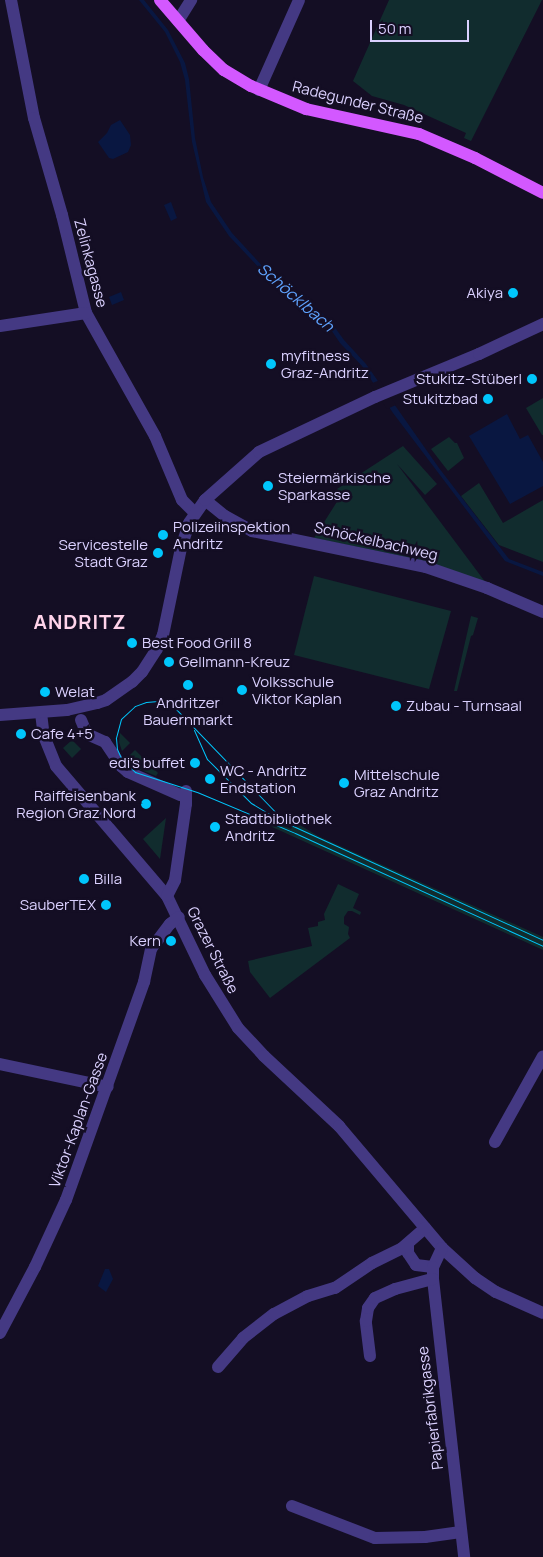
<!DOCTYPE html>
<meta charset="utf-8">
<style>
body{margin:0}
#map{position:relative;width:543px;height:1557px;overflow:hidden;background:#140e24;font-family:Manrope,sans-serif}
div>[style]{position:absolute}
.green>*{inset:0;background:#112c2e}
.water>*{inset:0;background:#091741}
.pier>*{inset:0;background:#140e24}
.minor>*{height:12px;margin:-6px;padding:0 6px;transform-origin:6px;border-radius:6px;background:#443983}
.major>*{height:12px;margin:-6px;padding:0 6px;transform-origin:6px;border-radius:6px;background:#d358ff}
.tram>*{height:1px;margin:-0.5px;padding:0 0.5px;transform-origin:0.5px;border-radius:0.5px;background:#00c6fc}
.dots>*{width:14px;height:14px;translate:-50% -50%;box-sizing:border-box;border:2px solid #140e24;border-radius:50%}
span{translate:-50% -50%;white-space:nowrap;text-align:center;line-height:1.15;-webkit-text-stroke:5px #140e24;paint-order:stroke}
.street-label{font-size:15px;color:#dbd1ff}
.poi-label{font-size:15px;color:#dbd1ff}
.right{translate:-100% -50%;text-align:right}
.left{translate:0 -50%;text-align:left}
.water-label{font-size:16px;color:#5fa3ff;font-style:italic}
.district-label{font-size:20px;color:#ffd3ea;font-weight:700;letter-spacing:1px}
.scale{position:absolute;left:370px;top:20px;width:99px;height:22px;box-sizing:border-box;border:2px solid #dbd1ff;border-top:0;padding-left:6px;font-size:15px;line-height:18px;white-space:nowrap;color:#dbd1ff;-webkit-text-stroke:4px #140e24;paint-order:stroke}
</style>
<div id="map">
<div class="green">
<i style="clip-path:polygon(389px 0,542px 0,471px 141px,464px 138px,466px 133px,404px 105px,372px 96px,353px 81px)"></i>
<i style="clip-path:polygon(543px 398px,543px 435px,542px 435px,526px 408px)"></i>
<i style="clip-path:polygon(449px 437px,455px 443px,457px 443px,464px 458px,448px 471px,431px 449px)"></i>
<i style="clip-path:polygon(403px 446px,437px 484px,425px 495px,397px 464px,486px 583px,406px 557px,314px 538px,340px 497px,337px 489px)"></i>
<i style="clip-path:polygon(479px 483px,503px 523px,543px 500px,543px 562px,499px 545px,461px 496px)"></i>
<i style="clip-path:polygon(314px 576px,451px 611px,429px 689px,294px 655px)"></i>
<i style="clip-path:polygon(471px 616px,478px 618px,473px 635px,471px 636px,457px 691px,454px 691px)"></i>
<i style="clip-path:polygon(120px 733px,130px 743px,122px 751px,119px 742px)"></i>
<i style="clip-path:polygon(72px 740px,81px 749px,72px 758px,63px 748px)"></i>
<i style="clip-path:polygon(135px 750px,158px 773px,156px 776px,134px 767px,126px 759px)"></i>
<i style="clip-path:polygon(260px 816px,291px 829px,295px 822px,318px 836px,543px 937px,543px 950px,259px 821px)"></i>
<i style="clip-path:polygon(166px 818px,160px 859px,143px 839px)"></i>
<i style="clip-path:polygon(338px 884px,359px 894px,353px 908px,361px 912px,360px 915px,352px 911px,348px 911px,344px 917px,344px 924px,349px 927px,348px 934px,350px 938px,270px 998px,250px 972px,248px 961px,312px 946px,308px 928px,318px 926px,318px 922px,325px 920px,324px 914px)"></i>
</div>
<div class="water">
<i style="clip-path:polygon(139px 0,144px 0,168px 30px,185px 63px,189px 79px,195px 138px,203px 177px,211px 202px,232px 233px,267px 271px,328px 318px,344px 340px,366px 364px,439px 468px,509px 559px,543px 572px,543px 576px,505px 561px,393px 413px,362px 366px,340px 343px,325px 321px,265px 274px,229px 236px,206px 202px,192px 142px,185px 80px,180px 62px,165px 32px)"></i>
<i style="clip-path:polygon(120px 120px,130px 135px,131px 145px,128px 152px,113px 159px,109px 158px,98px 142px,107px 133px,111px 125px)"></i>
<i style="clip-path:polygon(171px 202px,177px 218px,171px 221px,164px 205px)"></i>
<i style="clip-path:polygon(121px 292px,124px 300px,112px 305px,109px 297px)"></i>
<i style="clip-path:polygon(507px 414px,520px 439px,528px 435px,543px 462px,543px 486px,510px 504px,469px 436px)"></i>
<i style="clip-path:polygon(105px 1269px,109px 1269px,113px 1279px,106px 1292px,98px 1286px)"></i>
</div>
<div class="pier">
<i style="clip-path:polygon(380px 380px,396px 405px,387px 409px,370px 384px)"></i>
</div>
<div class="minor">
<i style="left:11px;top:0;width:120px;rotate:79deg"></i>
<i style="left:34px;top:118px;width:101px;rotate:73.9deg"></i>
<i style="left:62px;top:215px;width:101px;rotate:76.2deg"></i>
<i style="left:86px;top:313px;width:141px;rotate:60.7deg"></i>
<i style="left:155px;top:436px;width:69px;rotate:67.1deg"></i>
<i style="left:182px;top:500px;width:18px;rotate:45deg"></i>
<i style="left:178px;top:21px;width:25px;rotate:-58deg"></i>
<i style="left:259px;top:90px;width:98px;rotate:-66deg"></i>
<i style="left:0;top:326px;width:87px;rotate:-8.6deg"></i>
<i style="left:205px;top:500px;width:26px;rotate:39deg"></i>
<i style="left:225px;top:516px;width:31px;rotate:29deg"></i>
<i style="left:252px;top:531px;width:178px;rotate:11.7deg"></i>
<i style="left:426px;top:567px;width:65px;rotate:19deg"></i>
<i style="left:487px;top:588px;width:61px;rotate:23.2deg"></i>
<i style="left:41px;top:713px;width:23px;rotate:83deg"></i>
<i style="left:44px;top:736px;width:32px;rotate:68deg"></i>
<i style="left:56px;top:766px;width:171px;rotate:49.5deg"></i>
<i style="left:167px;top:896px;width:88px;rotate:64.3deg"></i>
<i style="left:205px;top:975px;width:62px;rotate:58.1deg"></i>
<i style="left:238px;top:1028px;width:38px;rotate:47deg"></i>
<i style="left:264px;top:1056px;width:103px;rotate:43deg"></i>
<i style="left:339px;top:1126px;width:160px;rotate:49.8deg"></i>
<i style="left:442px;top:1248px;width:45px;rotate:42.3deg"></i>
<i style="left:475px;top:1278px;width:25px;rotate:34deg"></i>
<i style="left:496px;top:1292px;width:51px;rotate:24.1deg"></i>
<i style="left:0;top:715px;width:67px;rotate:-4.3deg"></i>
<i style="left:67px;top:710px;width:31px;rotate:-13deg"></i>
<i style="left:97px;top:703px;width:9px;rotate:-18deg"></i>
<i style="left:106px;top:700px;width:32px;rotate:-35deg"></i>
<i style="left:132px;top:682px;width:14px;rotate:-45deg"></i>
<i style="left:142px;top:672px;width:27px;rotate:-57deg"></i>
<i style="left:157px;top:649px;width:15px;rotate:-67deg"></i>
<i style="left:163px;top:635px;width:89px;rotate:-78.3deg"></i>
<i style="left:181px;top:548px;width:26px;rotate:-72deg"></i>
<i style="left:189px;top:523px;width:28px;rotate:-55deg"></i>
<i style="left:205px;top:500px;width:72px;rotate:-41.6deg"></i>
<i style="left:259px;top:452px;width:128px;rotate:-25.4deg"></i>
<i style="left:375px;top:397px;width:113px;rotate:-22.5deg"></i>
<i style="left:479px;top:354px;width:71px;rotate:-25.1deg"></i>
<i style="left:81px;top:720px;width:15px;rotate:67deg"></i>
<i style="left:87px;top:734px;width:20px;rotate:24deg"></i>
<i style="left:105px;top:742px;width:29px;rotate:56deg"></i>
<i style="left:121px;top:766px;width:9px;rotate:41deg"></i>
<i style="left:128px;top:772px;width:57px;rotate:23.9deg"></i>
<i style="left:167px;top:896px;width:18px;rotate:-63deg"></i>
<i style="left:175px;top:880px;width:77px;rotate:-81.8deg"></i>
<i style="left:186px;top:804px;width:13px;rotate:-90deg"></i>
<i style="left:0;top:1064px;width:110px;rotate:12deg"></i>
<i style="left:495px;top:1142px;width:98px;rotate:-60.8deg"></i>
<i style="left:408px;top:1244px;width:9px;rotate:90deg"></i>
<i style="left:408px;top:1253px;width:14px;rotate:56deg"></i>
<i style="left:416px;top:1265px;width:17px;rotate:7deg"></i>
<i style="left:442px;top:1248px;width:21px;rotate:115deg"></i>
<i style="left:433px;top:1267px;width:12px;rotate:90deg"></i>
<i style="left:433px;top:1279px;width:280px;rotate:83.6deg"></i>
<i style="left:0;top:1333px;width:75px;rotate:-62.1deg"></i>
<i style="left:35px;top:1267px;width:74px;rotate:-65.2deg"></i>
<i style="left:66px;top:1200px;width:232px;rotate:-70.3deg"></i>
<i style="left:144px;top:982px;width:34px;rotate:-78deg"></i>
<i style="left:151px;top:949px;width:31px;rotate:-53deg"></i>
<i style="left:170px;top:924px;width:11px;rotate:-38deg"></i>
<i style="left:370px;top:1356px;width:35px;rotate:-97deg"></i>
<i style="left:366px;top:1321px;width:13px;rotate:-81deg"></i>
<i style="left:368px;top:1308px;width:12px;rotate:-55deg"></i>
<i style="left:375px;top:1298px;width:22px;rotate:-24deg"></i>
<i style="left:395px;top:1289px;width:39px;rotate:-15deg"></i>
<i style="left:218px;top:1367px;width:38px;rotate:-49deg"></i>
<i style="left:243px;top:1338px;width:39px;rotate:-38deg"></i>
<i style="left:274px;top:1314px;width:38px;rotate:-28deg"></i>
<i style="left:308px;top:1296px;width:28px;rotate:-17deg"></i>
<i style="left:335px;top:1288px;width:45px;rotate:-34deg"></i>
<i style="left:372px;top:1263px;width:32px;rotate:-26deg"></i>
<i style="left:401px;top:1249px;width:32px;rotate:-41deg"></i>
<i style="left:292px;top:1506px;width:89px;rotate:21.1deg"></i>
<i style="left:375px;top:1538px;width:50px;rotate:-1.1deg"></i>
<i style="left:425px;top:1537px;width:36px;rotate:-8deg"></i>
</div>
<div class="major">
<i style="left:160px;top:0;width:66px;rotate:49.3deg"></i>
<i style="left:203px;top:50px;width:29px;rotate:44deg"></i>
<i style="left:224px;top:70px;width:31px;rotate:31deg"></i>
<i style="left:251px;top:86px;width:60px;rotate:22.7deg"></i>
<i style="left:306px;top:109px;width:116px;rotate:12.5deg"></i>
<i style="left:419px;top:134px;width:61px;rotate:23.2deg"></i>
<i style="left:475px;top:158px;width:76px;rotate:27.2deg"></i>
</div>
<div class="tram">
<i style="left:194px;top:730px;width:32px;rotate:66deg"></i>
<i style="left:207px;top:759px;width:62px;rotate:45deg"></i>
<i style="left:251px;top:803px;width:26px;rotate:31deg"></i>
<i style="left:543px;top:940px;width:282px;rotate:-155.5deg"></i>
<i style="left:286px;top:823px;width:158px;rotate:-134deg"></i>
<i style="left:176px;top:709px;width:9px;rotate:-148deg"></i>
<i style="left:168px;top:704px;width:10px;rotate:-163deg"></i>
<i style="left:158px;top:701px;width:12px;rotate:175deg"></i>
<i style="left:146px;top:702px;width:12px;rotate:160deg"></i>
<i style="left:135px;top:706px;width:19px;rotate:137deg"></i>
<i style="left:121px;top:719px;width:20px;rotate:105deg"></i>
<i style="left:116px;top:738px;width:11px;rotate:85deg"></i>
<i style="left:117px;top:749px;width:10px;rotate:66deg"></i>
<i style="left:121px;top:758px;width:20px;rotate:45deg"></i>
<i style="left:135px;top:772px;width:65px;rotate:17.9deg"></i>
<i style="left:197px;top:792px;width:106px;rotate:22.7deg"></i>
<i style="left:295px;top:833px;width:273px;rotate:24.5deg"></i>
</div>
<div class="dots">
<i style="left:513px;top:293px;background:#00c6fc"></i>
<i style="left:271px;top:364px;background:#00c6fc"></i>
<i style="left:532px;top:379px;background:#00c6fc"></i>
<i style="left:488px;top:399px;background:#00c6fc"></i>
<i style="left:268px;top:486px;background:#00c6fc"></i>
<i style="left:163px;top:535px;background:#00c6fc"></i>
<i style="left:158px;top:553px;background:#00c6fc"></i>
<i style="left:132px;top:643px;background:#00c6fc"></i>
<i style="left:169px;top:662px;background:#00c6fc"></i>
<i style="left:188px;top:685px;background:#00c6fc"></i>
<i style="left:242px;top:690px;background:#00c6fc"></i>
<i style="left:45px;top:692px;background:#00c6fc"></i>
<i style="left:396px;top:706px;background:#00c6fc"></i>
<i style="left:21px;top:734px;background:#00c6fc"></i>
<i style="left:195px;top:763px;background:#00c6fc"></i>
<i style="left:210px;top:779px;background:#00c6fc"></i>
<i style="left:344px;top:783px;background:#00c6fc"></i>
<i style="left:146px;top:804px;background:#00c6fc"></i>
<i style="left:215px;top:827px;background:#00c6fc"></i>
<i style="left:84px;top:879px;background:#00c6fc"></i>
<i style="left:106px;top:905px;background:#00c6fc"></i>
<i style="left:171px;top:941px;background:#00c6fc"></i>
</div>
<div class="street-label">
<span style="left:358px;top:102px;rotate:14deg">Radegunder Straße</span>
<span style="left:91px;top:263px;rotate:75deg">Zelinkagasse</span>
<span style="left:376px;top:541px;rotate:13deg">Schöckelbachweg</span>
<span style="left:213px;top:950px;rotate:63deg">Grazer Straße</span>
<span style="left:78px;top:1120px;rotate:-70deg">Viktor-Kaplan-Gasse</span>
<span style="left:430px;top:1408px;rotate:-97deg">Papierfabrikgasse</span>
</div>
<div class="poi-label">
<span class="right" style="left:503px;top:293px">Akiya</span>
<span class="left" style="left:281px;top:364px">myfitness<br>Graz-Andritz</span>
<span class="right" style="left:522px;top:379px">Stukitz-Stüberl</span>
<span class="right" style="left:478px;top:399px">Stukitzbad</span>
<span class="left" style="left:278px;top:486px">Steiermärkische<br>Sparkasse</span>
<span class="left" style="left:173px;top:535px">Polizeiinspektion<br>Andritz</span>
<span class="right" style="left:148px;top:553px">Servicestelle<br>Stadt Graz</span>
<span class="left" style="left:142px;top:643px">Best Food Grill 8</span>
<span class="left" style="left:179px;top:662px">Gellmann-Kreuz</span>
<span class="left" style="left:252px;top:690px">Volksschule<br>Viktor Kaplan</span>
<span class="left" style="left:55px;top:692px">Welat</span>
<span style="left:188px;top:711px">Andritzer<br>Bauernmarkt</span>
<span class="left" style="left:406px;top:706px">Zubau - Turnsaal</span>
<span class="left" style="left:31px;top:734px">Cafe 4+5</span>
<span class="right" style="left:185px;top:763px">edi's buffet</span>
<span class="left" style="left:220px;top:779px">WC - Andritz<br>Endstation</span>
<span class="left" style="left:354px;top:783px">Mittelschule<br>Graz Andritz</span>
<span class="right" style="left:136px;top:804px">Raiffeisenbank<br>Region Graz Nord</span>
<span class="left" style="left:225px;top:827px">Stadtbibliothek<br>Andritz</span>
<span class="left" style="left:94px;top:879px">Billa</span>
<span class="right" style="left:96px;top:905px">SauberTEX</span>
<span class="right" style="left:161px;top:941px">Kern</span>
</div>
<div class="water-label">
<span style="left:296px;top:297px;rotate:41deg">Schöcklbach</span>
</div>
<div class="district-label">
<span style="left:80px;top:621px">ANDRITZ</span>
</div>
<div class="scale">50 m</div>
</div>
